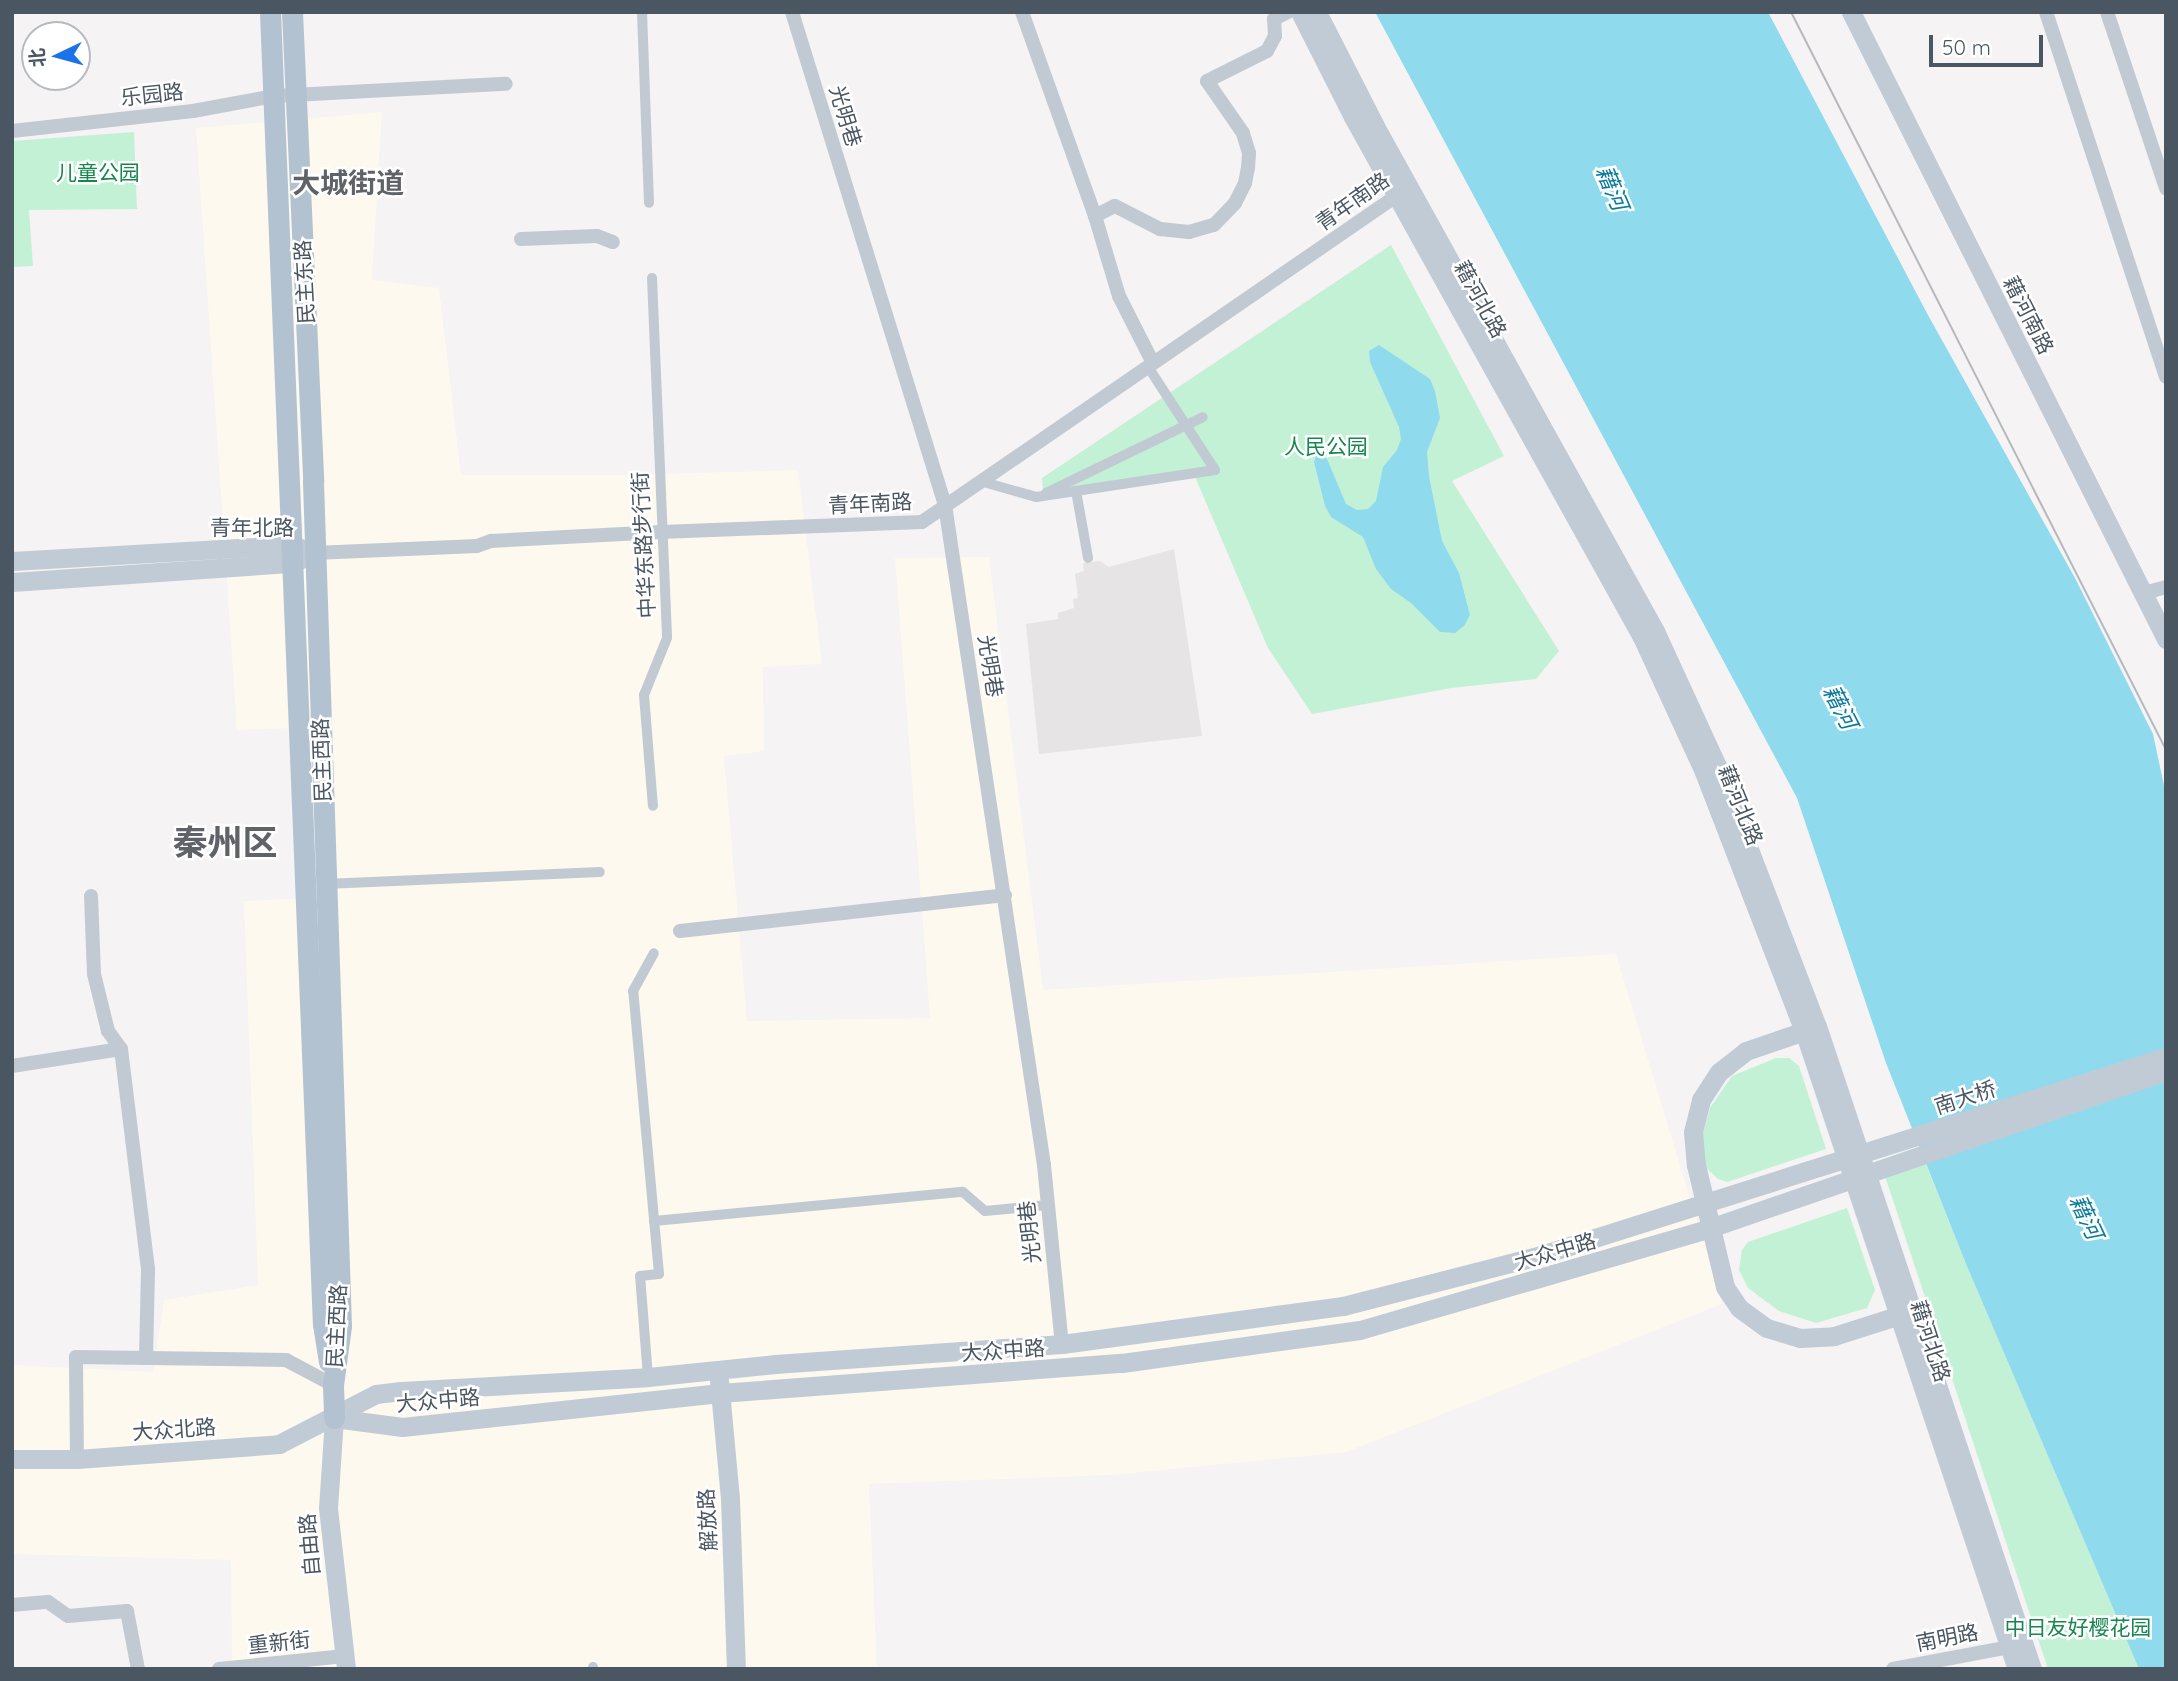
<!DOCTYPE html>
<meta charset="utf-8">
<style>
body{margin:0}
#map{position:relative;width:2178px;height:1681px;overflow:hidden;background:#f5f3f3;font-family:Quicksand,"Noto Sans SC",sans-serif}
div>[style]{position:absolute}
.commercial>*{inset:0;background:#fdf9ef}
.education>*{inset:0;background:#e6e4e5}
.green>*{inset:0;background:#c3f1d5}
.water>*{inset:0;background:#90daee}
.pedestrian>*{height:10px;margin:-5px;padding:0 5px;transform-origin:5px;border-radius:5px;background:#c1cad2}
.minor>*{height:14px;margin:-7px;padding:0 7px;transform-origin:7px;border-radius:7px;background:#c1cad2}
.secondary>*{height:19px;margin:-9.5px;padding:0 9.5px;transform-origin:9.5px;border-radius:9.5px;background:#c1cbd6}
.primary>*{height:21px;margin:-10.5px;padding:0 10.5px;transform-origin:10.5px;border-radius:10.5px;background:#b3c2d1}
.tram>*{height:2px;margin:-1px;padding:0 1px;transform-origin:1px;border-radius:1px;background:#b5b8bd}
span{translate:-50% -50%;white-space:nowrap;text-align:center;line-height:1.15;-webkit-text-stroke:5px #fff;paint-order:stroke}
.street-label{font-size:21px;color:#4a5661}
.park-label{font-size:21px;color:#17864f}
.water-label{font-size:23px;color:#0c7c9b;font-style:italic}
.district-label{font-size:28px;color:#5f6368;font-weight:700}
.town-label{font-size:35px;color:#5f6368;font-weight:700}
.frame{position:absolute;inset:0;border:14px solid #4a5661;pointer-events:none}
.north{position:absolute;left:21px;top:21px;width:70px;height:70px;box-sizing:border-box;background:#fff;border:2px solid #b7bbc0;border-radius:50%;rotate:265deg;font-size:19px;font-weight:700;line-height:28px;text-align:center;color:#4a5661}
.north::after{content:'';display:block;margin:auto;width:24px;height:32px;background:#1a73e8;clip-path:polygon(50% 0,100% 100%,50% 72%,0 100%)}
.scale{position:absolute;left:1929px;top:35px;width:114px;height:32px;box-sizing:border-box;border:4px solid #4a5661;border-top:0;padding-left:9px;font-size:21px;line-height:24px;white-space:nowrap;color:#4a5661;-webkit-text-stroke:5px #fff;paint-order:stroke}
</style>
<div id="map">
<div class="commercial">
<i style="clip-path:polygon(382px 112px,372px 280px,439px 288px,461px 475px,627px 475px,798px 470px,822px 664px,763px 667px,764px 751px,724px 756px,747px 1021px,930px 1018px,895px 558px,989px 557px,1043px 990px,1616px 954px,1722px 1304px,1346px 1452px,1111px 1475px,869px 1484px,877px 1669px,232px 1669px,231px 1560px,12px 1554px,12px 1365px,153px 1372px,164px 1300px,258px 1285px,244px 901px,334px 897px,327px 727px,237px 730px,196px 128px)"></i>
</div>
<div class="education">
<i style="clip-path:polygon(1174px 549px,1202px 736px,1039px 754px,1026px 624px,1058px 619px,1058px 613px,1074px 608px,1073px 599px,1078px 598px,1075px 574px,1084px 571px,1083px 563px,1100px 561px,1109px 567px)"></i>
</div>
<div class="green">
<i style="clip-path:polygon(134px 132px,137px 209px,29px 210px,33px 266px,12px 267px,12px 141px)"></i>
<i style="clip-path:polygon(1391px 245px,1504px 456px,1452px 481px,1559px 651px,1536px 679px,1451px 688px,1312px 714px,1268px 648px,1193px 472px,1043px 494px,1042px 478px)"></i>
<i style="clip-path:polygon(1776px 1058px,1789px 1058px,1799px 1066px,1826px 1149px,1727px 1182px,1718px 1179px,1703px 1165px,1700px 1145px,1710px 1108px,1732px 1076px)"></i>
<i style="clip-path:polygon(1925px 1162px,1966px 1264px,2139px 1669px,2048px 1669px,1885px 1176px)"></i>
<i style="clip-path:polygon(1847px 1208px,1875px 1290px,1867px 1308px,1816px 1323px,1779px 1311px,1748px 1288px,1739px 1270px,1742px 1250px,1748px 1242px)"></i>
</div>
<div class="water">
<i style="clip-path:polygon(1375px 12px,1768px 12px,1929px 317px,2075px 578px,2153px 734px,2166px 795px,2166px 1669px,2139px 1669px,1966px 1264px,1886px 1063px,1797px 798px)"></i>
<i style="clip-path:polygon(1379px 345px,1430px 379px,1435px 391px,1440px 418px,1427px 452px,1429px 476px,1442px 541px,1459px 573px,1470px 615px,1464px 626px,1455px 633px,1440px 632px,1411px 603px,1391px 589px,1376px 569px,1363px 537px,1331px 517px,1325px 506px,1314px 462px,1317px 452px,1327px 459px,1346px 504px,1357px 510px,1368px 509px,1376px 501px,1383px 467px,1397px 450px,1401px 439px,1399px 427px,1370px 362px,1369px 351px)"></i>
</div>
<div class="pedestrian">
<i style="left:642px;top:12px;width:191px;rotate:87.9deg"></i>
<i style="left:652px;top:278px;width:360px;rotate:87.6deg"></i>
<i style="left:667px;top:638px;width:61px;rotate:112deg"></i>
<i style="left:644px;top:695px;width:111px;rotate:85.4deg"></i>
<i style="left:980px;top:481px;width:58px;rotate:15.9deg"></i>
<i style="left:1036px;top:497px;width:181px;rotate:-8.6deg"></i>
<i style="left:1215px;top:470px;width:123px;rotate:-123deg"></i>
<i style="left:1076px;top:491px;width:68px;rotate:79.8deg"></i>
<i style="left:1046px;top:493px;width:174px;rotate:-25.8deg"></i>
<i style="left:325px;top:884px;width:275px;rotate:-2.5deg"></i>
<i style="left:654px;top:1221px;width:310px;rotate:-5.4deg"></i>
<i style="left:963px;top:1192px;width:29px;rotate:41deg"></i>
<i style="left:985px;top:1211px;width:63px;rotate:-5.4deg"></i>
<i style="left:648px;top:1377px;width:101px;rotate:-94.5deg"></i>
<i style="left:640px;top:1276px;width:19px;rotate:-6deg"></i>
<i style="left:659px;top:1274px;width:284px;rotate:-95.2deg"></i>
<i style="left:633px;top:991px;width:43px;rotate:-61.1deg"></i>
<i style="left:593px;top:1667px;width:2px;rotate:90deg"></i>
</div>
<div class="minor">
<i style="left:792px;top:12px;width:516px;rotate:72.76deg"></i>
<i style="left:945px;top:505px;width:667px;rotate:81.47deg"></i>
<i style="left:1044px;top:1165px;width:180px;rotate:84.3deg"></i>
<i style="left:1022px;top:12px;width:217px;rotate:70.3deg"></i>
<i style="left:1095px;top:216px;width:22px;rotate:-27deg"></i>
<i style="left:1115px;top:206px;width:51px;rotate:27.1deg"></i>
<i style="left:1160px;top:229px;width:29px;rotate:6deg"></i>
<i style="left:1189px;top:232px;width:26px;rotate:-16deg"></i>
<i style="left:1214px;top:225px;width:30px;rotate:-46deg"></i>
<i style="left:1235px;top:203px;width:22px;rotate:-63deg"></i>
<i style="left:1245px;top:183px;width:15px;rotate:-79deg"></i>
<i style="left:1248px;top:168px;width:15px;rotate:-86deg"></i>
<i style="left:1249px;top:153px;width:21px;rotate:-107deg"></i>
<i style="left:1243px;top:133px;width:63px;rotate:-124.7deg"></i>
<i style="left:1207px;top:81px;width:67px;rotate:-26.6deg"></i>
<i style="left:1267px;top:51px;width:17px;rotate:-62deg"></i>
<i style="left:1275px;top:36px;width:17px;rotate:-93deg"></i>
<i style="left:1274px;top:19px;width:16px;rotate:-27deg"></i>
<i style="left:2046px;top:12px;width:384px;rotate:71.8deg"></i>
<i style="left:2107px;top:12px;width:186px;rotate:71.5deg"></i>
<i style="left:12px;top:131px;width:182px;rotate:-6.3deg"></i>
<i style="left:193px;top:111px;width:82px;rotate:-10.5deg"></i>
<i style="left:274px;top:96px;width:232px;rotate:-3deg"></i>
<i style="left:1095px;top:216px;width:84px;rotate:73.3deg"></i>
<i style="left:1119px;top:296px;width:75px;rotate:63.1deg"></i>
<i style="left:521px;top:239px;width:76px;rotate:-2.3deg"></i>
<i style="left:597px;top:236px;width:17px;rotate:21deg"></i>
<i style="left:314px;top:553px;width:163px;rotate:-2.5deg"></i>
<i style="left:477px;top:546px;width:15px;rotate:-20deg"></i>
<i style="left:491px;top:541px;width:170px;rotate:-3deg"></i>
<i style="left:661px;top:532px;width:261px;rotate:-2.2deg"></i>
<i style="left:922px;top:522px;width:586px;rotate:-34.5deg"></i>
<i style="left:2144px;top:593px;width:23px;rotate:-15deg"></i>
<i style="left:91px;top:896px;width:78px;rotate:87.8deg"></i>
<i style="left:94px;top:974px;width:59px;rotate:76.2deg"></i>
<i style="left:108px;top:1031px;width:22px;rotate:54deg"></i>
<i style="left:121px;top:1049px;width:223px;rotate:83deg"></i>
<i style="left:148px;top:1270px;width:88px;rotate:91.3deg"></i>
<i style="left:680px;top:931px;width:327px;rotate:-6.3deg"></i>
<i style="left:12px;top:1066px;width:110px;rotate:-8.9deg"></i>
<i style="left:77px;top:1459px;width:102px;rotate:-90.6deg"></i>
<i style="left:76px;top:1357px;width:210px;rotate:0.8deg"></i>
<i style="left:286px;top:1360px;width:53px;rotate:28deg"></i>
<i style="left:12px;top:1605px;width:36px;rotate:-5deg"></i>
<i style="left:48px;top:1602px;width:24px;rotate:35deg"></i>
<i style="left:68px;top:1616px;width:59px;rotate:-4.8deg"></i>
<i style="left:127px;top:1611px;width:59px;rotate:79.3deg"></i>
<i style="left:219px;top:1669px;width:126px;rotate:-5.9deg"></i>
<i style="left:1893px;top:1669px;width:118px;rotate:-10.7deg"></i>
</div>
<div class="secondary">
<i style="left:1300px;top:12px;width:118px;rotate:63.2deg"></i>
<i style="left:1353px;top:117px;width:595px;rotate:60.94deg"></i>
<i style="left:1642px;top:637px;width:149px;rotate:65.3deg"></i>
<i style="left:1704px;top:772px;width:278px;rotate:68.9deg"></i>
<i style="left:1804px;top:1031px;width:673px;rotate:71.54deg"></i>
<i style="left:1317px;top:12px;width:128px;rotate:63deg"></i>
<i style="left:1375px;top:126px;width:577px;rotate:60.99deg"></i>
<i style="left:1655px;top:631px;width:149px;rotate:65.3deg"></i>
<i style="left:1717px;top:766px;width:279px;rotate:69deg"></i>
<i style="left:1817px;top:1026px;width:678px;rotate:71.51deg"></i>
<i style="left:1851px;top:12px;width:702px;rotate:63.33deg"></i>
<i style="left:12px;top:561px;width:280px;rotate:-3.3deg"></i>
<i style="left:292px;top:545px;width:15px;rotate:20deg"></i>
<i style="left:12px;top:582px;width:281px;rotate:-3.9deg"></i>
<i style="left:292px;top:563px;width:24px;rotate:-24deg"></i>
<i style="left:1813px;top:1028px;width:71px;rotate:161.1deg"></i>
<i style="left:1746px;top:1051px;width:34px;rotate:142deg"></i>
<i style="left:1719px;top:1072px;width:33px;rotate:123deg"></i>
<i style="left:1701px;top:1100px;width:33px;rotate:104deg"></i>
<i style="left:1693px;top:1132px;width:33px;rotate:85deg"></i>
<i style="left:1696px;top:1165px;width:125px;rotate:76.6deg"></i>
<i style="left:1725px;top:1287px;width:25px;rotate:56deg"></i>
<i style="left:1739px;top:1308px;width:34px;rotate:36deg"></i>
<i style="left:1767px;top:1328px;width:34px;rotate:17deg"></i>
<i style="left:1800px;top:1338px;width:34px;rotate:-3deg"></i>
<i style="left:1834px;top:1336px;width:79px;rotate:-17.7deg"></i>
<i style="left:719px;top:1380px;width:120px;rotate:84.7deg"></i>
<i style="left:730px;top:1499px;width:170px;rotate:88deg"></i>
<i style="left:334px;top:1418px;width:69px;rotate:7.5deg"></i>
<i style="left:402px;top:1427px;width:320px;rotate:-6.1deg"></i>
<i style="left:720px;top:1393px;width:403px;rotate:-4.3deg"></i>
<i style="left:1122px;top:1363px;width:240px;rotate:-7.9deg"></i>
<i style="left:1360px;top:1330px;width:365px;rotate:-16.2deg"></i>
<i style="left:1710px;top:1228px;width:475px;rotate:-19deg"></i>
<i style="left:334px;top:1418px;width:90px;rotate:93.8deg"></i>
<i style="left:328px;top:1508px;width:162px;rotate:83.6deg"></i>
<i style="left:12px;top:1459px;width:65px"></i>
<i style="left:77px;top:1459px;width:203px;rotate:-4.2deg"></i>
<i style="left:279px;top:1444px;width:109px;rotate:-27.3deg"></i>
<i style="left:376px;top:1394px;width:25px;rotate:-7deg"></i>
<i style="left:401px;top:1391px;width:247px;rotate:-3.2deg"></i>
<i style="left:648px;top:1377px;width:128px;rotate:-5.8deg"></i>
<i style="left:775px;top:1364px;width:288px;rotate:-4deg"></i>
<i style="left:1062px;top:1344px;width:284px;rotate:-7.7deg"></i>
<i style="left:1343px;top:1306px;width:204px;rotate:-14.4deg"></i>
<i style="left:1541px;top:1255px;width:656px;rotate:-17.58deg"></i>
</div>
<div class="primary">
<i style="left:270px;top:12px;width:1313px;rotate:87.69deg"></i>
<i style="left:323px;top:1324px;width:38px;rotate:81deg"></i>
<i style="left:292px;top:12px;width:470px;rotate:87.4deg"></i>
<i style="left:313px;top:482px;width:844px;rotate:88.1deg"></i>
<i style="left:341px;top:1326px;width:60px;rotate:97.7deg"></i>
<i style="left:333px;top:1385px;width:33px;rotate:88deg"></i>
</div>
<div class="tram">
<i style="left:1791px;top:12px;width:828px;rotate:63.06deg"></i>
</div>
<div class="street-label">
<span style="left:152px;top:94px;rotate:-6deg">乐园路</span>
<span style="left:846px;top:116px;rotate:73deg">光明巷</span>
<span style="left:1352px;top:201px;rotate:-35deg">青年南路</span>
<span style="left:304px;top:282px;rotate:-93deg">民主东路</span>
<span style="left:1481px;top:299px;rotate:61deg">藉河北路</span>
<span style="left:2029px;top:315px;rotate:63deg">藉河南路</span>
<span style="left:870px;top:503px;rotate:-3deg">青年南路</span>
<span style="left:252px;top:527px">青年北路</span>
<span style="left:643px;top:545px;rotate:-93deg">中华东路步行街</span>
<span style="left:991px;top:666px;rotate:81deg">光明巷</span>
<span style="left:321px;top:760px;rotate:-92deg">民主西路</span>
<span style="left:1741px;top:805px;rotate:68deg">藉河北路</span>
<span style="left:1965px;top:1097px;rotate:-18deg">南大桥</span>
<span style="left:1029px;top:1232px;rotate:-96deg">光明巷</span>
<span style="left:1555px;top:1251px;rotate:-16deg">大众中路</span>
<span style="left:336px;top:1326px;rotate:-87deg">民主西路</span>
<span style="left:1931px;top:1341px;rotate:72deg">藉河北路</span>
<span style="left:1003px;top:1350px;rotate:-4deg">大众中路</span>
<span style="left:438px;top:1400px;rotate:-5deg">大众中路</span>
<span style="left:174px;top:1429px;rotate:-4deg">大众北路</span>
<span style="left:707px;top:1520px;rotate:-93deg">解放路</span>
<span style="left:309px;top:1545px;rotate:-95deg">自由路</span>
<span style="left:1947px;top:1637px;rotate:-11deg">南明路</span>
<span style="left:279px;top:1642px;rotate:-6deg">重新街</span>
</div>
<div class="park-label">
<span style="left:98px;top:172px">儿童公园</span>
<span style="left:1326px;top:446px">人民公园</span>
<span style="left:2078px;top:1627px">中日友好樱花园</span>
</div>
<div class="water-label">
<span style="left:1612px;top:188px;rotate:67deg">藉河</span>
<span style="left:1840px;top:707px;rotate:63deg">藉河</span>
<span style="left:2086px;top:1217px;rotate:65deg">藉河</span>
</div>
<div class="district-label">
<span style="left:348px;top:183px">大城街道</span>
</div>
<div class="town-label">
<span style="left:225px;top:842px">秦州区</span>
</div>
<div class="frame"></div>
<div class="north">北</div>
<div class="scale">50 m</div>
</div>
